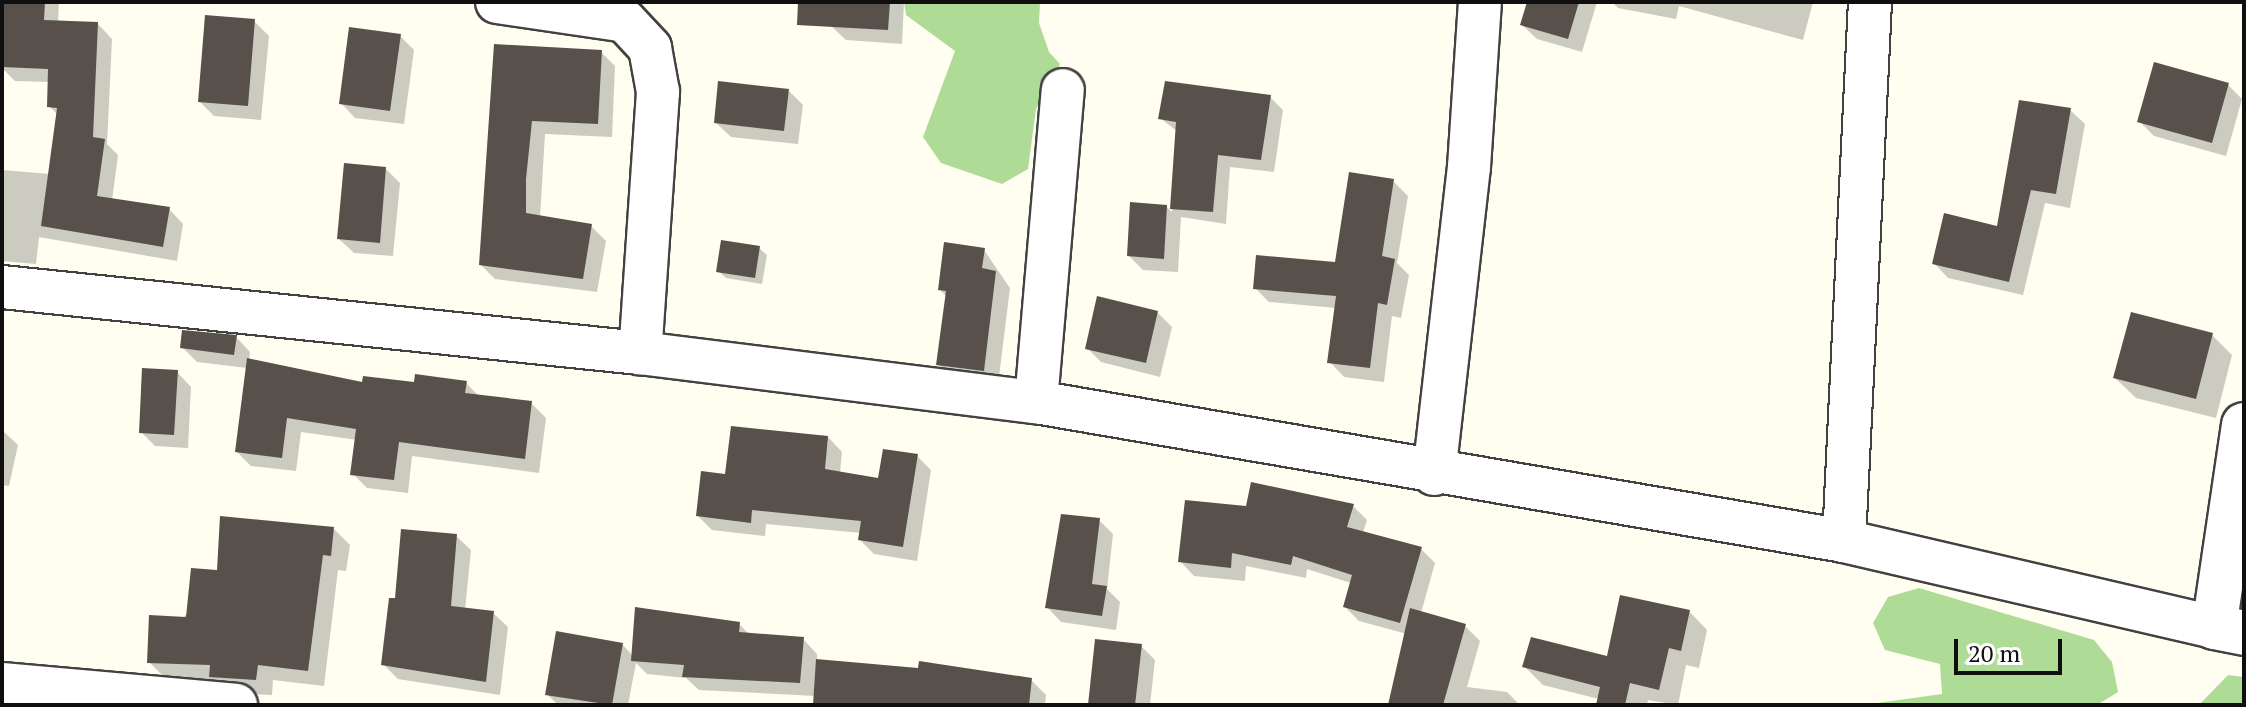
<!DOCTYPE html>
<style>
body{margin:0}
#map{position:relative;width:2246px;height:707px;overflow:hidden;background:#fffef0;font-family:"PT Serif",serif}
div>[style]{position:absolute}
.forest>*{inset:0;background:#aedc97}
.shadow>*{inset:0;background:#0003}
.building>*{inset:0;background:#58514b}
.roads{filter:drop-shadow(2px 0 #424242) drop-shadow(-2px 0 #424242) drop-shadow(0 2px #424242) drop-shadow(0 -2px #424242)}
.minor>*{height:42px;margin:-21px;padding:0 21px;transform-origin:21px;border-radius:21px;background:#fff}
.tertiary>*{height:44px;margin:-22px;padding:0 22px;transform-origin:22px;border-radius:22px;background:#fff}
span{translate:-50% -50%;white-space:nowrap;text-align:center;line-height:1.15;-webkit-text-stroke:8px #fff;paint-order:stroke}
.frame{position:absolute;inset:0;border:4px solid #0f0f0f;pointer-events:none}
.scale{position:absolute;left:1954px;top:639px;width:108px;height:36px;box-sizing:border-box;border:4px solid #0f0f0f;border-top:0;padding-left:10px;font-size:24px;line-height:28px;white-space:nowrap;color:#0f0f0f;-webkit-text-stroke:6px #fff;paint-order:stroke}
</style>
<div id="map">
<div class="forest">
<i style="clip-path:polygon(904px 2px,1040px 2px,1039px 23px,1049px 52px,1060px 64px,1036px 109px,1028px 169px,1002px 184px,941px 163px,923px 137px,955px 51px,906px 15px)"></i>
<i style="clip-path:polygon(1919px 588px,2094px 640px,2112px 662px,2118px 692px,2097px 705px,1863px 705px,1942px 694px,1940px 664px,1885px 650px,1873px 623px,1888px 597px)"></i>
<i style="clip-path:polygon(2228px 675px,2244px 677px,2244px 705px,2199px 705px)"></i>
</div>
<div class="shadow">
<i style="clip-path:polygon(3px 2px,59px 2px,58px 23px,98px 24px,112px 39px,107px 144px,118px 155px,112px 201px,169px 209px,183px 224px,177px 261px,39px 237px,36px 264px,2px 261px,2px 170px,50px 174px,58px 115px,49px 106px,50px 82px,15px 81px,2px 68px)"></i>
<i style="clip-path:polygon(833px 2px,904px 2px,902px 44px,846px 40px,831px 26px)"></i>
<i style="clip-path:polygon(1529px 2px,1597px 2px,1582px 52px,1537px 39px,1522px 25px)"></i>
<i style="clip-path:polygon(1612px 2px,1813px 2px,1803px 40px,1679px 6px,1676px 19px,1618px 8px)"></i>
<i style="clip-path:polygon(254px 21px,269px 36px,261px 120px,214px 116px,200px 102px)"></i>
<i style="clip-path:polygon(400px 36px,414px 50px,404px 124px,355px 118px,341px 103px)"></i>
<i style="clip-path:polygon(496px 46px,601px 52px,615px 66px,612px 137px,545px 134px,540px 218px,591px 226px,606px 241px,597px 292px,495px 279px,481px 265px)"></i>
<i style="clip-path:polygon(2228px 85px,2242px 99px,2226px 156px,2154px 136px,2140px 122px)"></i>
<i style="clip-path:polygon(789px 91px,803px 105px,798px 144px,731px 137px,716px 123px)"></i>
<i style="clip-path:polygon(1270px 97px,1283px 110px,1274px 172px,1230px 167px,1226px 224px,1181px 217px,1178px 272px,1143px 270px,1129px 256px,1167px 207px,1172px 212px,1178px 132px,1160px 118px)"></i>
<i style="clip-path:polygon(2070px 110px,2085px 124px,2070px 208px,2045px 203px,2023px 295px,1948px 278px,1934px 263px,1998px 228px)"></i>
<i style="clip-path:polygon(386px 169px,400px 183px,393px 256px,354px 253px,339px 239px)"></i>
<i style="clip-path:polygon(1393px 181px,1408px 196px,1397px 263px,1409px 275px,1401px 318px,1392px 316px,1384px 382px,1344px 377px,1330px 362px,1336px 308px,1269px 302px,1255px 288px,1336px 265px)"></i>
<i style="clip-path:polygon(759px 248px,767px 255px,762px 284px,726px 278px,718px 271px)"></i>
<i style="clip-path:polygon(984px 250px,1010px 288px,998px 385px,953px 379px,938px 365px,947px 297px,940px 290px)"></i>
<i style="clip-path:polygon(1157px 312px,1172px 327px,1160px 377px,1101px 362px,1087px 348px)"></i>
<i style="clip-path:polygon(2212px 335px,2232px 355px,2216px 418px,2136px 398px,2115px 378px)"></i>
<i style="clip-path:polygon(236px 337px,250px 352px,249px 361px,364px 385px,466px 383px,480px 397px,531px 403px,546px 418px,539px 473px,412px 456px,408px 493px,367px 488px,353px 474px,357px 440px,301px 432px,296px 471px,251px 466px,237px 452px,247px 368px,197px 362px,182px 347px)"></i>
<i style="clip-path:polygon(177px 372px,191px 387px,188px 448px,155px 446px,141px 432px)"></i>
<i style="clip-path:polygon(2px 430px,18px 445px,9px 486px,2px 485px)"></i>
<i style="clip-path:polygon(828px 437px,842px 452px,840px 473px,880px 480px,917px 456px,931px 470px,917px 561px,874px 554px,860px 540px,861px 533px,766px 524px,765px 536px,712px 530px,698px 516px,727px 476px)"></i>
<i style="clip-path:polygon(1353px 506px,1367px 520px,1363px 533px,1421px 549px,1435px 563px,1421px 613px,1465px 626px,1480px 641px,1467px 687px,1507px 692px,1520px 705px,1392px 705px,1407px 634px,1359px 621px,1345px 607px,1351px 583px,1307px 569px,1306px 578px,1246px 566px,1245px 581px,1194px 576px,1180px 561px,1247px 508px)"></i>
<i style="clip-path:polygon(1099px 520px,1113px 534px,1107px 589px,1120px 602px,1116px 630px,1061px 622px,1047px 607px)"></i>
<i style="clip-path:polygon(334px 529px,350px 545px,346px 571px,338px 570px,324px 686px,273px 680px,272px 695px,227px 693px,215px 680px,166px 679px,149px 662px,219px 572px)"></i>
<i style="clip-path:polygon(456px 536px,471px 550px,465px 610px,493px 613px,508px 627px,500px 695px,398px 679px,384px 665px,397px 600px)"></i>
<i style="clip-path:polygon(1689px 611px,1707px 630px,1699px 668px,1686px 665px,1678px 705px,1648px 700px,1647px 705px,1598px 705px,1599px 699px,1543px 685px,1525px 667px,1608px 659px)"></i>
<i style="clip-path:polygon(739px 624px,750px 635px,803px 639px,817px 654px,817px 661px,1031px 680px,1046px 695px,1045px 705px,815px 705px,816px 696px,699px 690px,686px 678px,647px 674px,636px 663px,628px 705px,558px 705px,547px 694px,622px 644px,633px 656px)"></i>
<i style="clip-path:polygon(1141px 646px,1155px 660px,1150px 705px,1090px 705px)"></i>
</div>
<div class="building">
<i style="clip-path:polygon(2px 2px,45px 2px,44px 20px,98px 22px,93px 137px,105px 139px,97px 196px,170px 207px,163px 247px,41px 226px,57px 108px,47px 107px,48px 69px,2px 67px)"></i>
<i style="clip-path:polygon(798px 2px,890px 2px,888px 30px,797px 25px)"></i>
<i style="clip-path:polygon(1527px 2px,1579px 2px,1568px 39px,1520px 25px)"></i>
<i style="clip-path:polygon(205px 15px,255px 19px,248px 106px,198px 102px)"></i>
<i style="clip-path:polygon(349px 27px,401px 34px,390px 111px,339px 104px)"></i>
<i style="clip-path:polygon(494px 44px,602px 50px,598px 124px,532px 121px,526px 179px,526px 213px,592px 224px,583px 279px,479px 265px)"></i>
<i style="clip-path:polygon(2154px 62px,2229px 83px,2212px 143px,2137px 122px)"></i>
<i style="clip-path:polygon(718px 81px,789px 89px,784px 131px,714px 123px)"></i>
<i style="clip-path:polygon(1165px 81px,1271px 95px,1261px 160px,1218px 155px,1213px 212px,1170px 209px,1176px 122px,1158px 119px)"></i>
<i style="clip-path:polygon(2019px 100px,2071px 108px,2056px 194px,2031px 190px,2009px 282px,1932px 264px,1944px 213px,1997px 226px)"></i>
<i style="clip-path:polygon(344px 163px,386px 167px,380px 243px,337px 239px)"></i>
<i style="clip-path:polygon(1349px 172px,1394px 179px,1382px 256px,1395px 259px,1387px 305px,1378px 303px,1370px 368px,1327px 363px,1336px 296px,1253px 289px,1256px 255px,1335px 262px)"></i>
<i style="clip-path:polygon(1130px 202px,1167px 205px,1164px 259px,1127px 256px)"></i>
<i style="clip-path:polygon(721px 240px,760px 246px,755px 278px,716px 272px)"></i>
<i style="clip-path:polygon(944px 242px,985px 248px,982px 268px,996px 271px,984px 371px,936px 365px,946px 291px,938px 290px)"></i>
<i style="clip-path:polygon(1097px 296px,1158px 311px,1146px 363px,1085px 349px)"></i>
<i style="clip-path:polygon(2131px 312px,2213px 333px,2196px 399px,2113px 378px)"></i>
<i style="clip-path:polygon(182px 330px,237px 335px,234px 355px,180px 348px)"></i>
<i style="clip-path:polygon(247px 358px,362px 382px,363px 376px,414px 382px,415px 374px,467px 381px,465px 393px,532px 401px,525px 459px,399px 442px,394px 480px,350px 475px,356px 429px,287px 418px,282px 458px,235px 452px)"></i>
<i style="clip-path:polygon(142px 368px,178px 370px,174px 435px,139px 433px)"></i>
<i style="clip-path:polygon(731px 426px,828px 436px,825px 469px,878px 478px,883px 449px,918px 454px,903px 547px,858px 540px,861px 521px,752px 510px,751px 523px,696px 516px,701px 471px,725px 474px)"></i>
<i style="clip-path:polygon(1251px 482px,1354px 504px,1347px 527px,1422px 547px,1400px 623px,1343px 607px,1352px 575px,1293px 556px,1291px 565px,1232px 553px,1231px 568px,1178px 562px,1185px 500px,1246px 506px)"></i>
<i style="clip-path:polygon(1061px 514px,1100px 518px,1092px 584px,1107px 586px,1102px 616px,1045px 608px)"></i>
<i style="clip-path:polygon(220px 516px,334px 527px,331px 556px,323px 555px,308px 671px,258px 665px,256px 680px,209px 677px,210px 665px,147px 663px,149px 615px,186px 617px,191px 568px,217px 570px)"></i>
<i style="clip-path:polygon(401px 529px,457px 534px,451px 606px,494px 611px,486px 682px,381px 665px,389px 598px,395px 598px)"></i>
<i style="clip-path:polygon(1620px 595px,1690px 610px,1681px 651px,1669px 648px,1659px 690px,1630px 683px,1625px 705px,1596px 705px,1600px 687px,1522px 667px,1531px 637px,1607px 656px)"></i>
<i style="clip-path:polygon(635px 607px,740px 622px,739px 632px,804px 637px,800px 683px,682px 677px,684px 665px,631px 661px)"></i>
<i style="clip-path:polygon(1410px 608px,1466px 624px,1443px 705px,1388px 705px)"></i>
<i style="clip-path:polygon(556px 631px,623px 643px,612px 705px,545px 695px)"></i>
<i style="clip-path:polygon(1095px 639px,1142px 644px,1135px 705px,1088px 705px)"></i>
<i style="clip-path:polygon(816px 659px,918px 668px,919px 661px,1032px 678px,1029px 705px,813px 705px)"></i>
</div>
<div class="roads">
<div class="minor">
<i style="left:497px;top:2px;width:129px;rotate:8.4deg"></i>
<i style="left:625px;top:21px;width:37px;rotate:47deg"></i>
<i style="left:650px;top:48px;width:45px;rotate:79.7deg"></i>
<i style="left:658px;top:92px;width:262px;rotate:93.9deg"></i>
<i style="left:2px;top:287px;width:641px;rotate:5.91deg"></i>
<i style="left:640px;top:353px;width:399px;rotate:7.1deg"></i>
<i style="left:1036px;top:402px;width:820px;rotate:9.76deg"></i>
<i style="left:1844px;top:541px;width:380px;rotate:13.1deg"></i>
<i style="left:1036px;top:402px;width:313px;rotate:-85.1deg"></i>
<i style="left:1434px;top:474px;width:309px;rotate:-83.5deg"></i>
<i style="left:1469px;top:167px;width:165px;rotate:-86.2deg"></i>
<i style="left:1844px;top:541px;width:540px;rotate:-87.24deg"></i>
<i style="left:2px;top:684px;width:235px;rotate:5.1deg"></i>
</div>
<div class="tertiary">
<i style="left:2244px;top:425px;width:204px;rotate:98.4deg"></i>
<i style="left:2214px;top:627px;width:31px;rotate:11deg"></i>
</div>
</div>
<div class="frame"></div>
<div class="scale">20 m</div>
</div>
